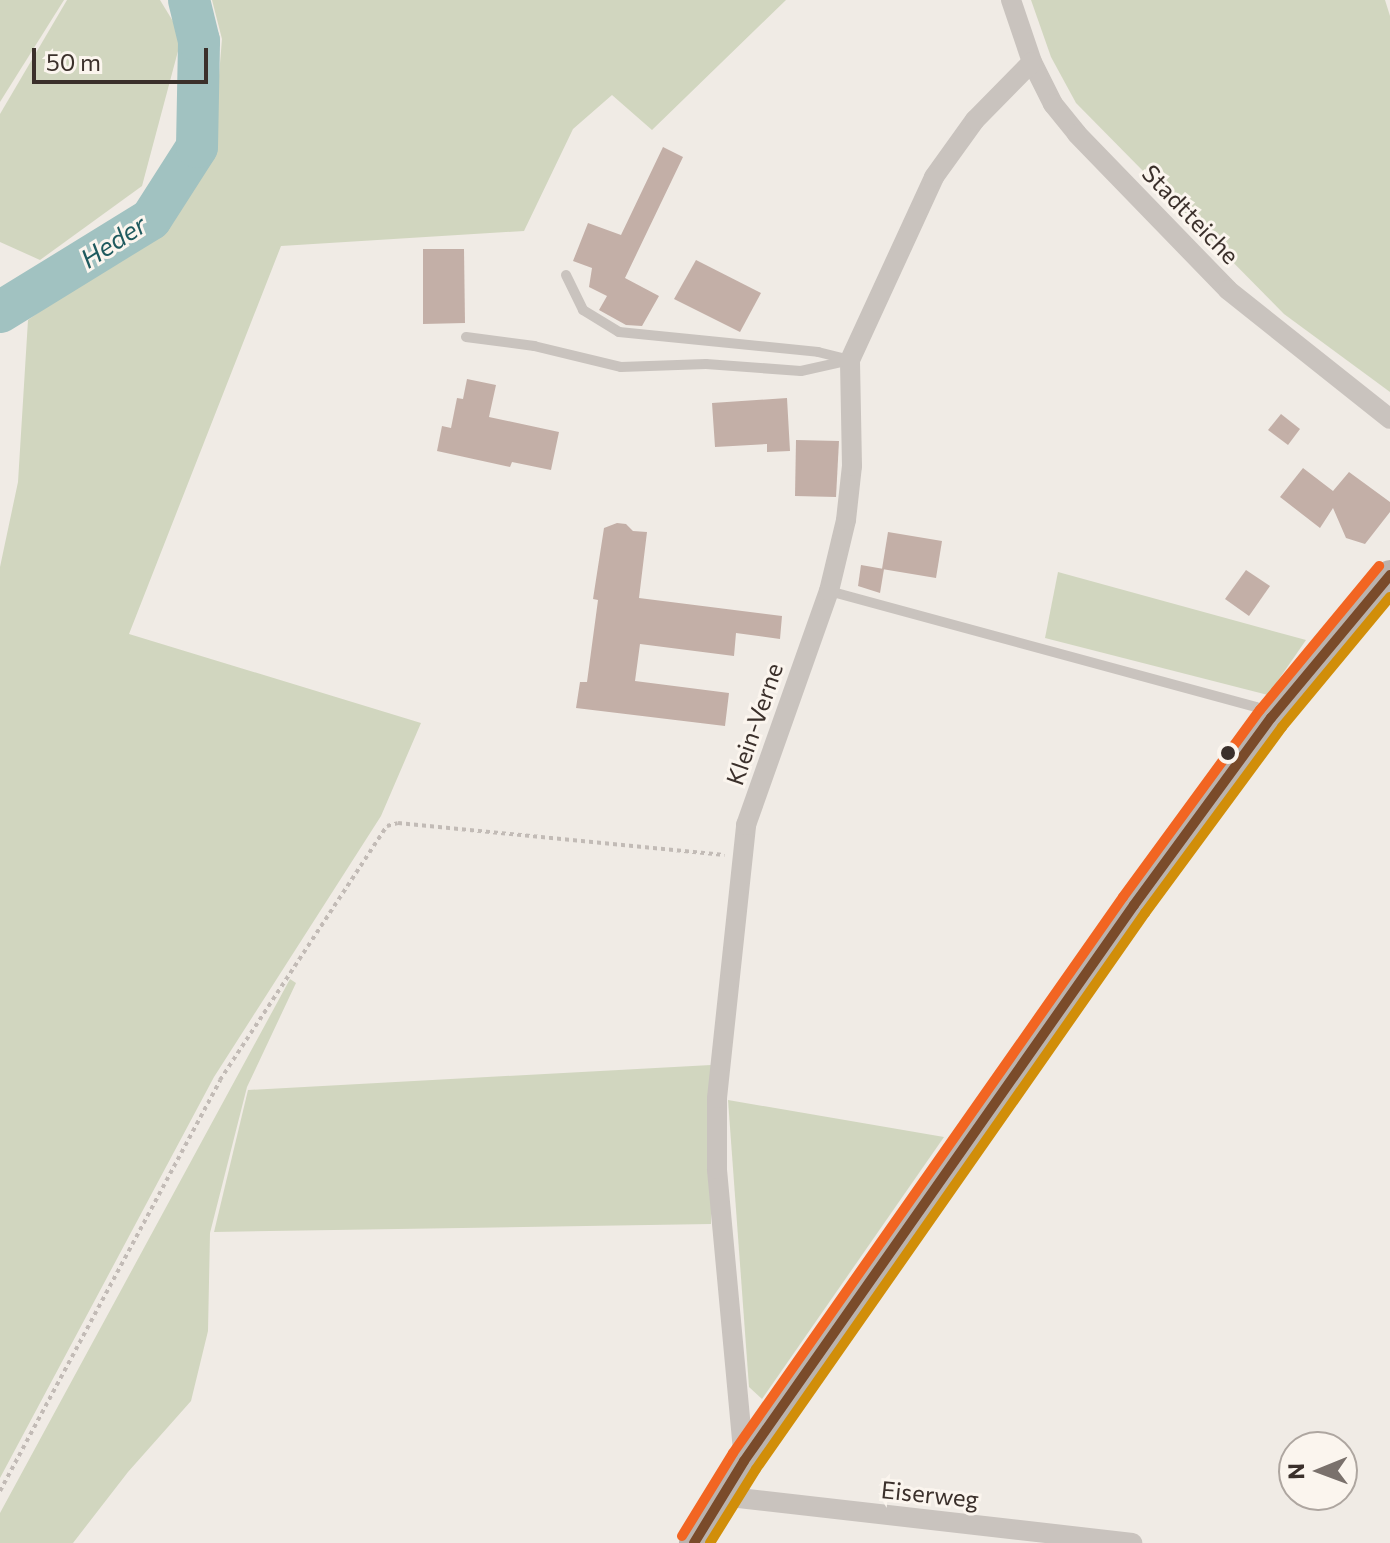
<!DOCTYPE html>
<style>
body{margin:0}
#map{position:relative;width:1390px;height:1543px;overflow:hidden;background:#f0ebe5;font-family:Commissioner,sans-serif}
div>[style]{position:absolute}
.green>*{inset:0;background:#d1d6bf}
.river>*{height:42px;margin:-21px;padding:0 21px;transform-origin:21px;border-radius:21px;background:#a1c2c1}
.building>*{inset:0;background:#c3afa7}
.path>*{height:4px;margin-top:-2px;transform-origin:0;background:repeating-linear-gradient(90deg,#c2bbb6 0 4px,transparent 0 8px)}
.service>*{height:10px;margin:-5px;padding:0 5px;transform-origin:5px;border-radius:5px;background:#c9c3be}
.minor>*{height:20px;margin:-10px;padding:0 10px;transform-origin:10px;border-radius:10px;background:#c9c3be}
.secondary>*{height:30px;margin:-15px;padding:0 15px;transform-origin:15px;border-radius:15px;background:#bab3ae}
.bus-1>*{height:10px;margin:-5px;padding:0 5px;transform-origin:5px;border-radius:5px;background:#7a4b2a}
.bus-2>*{height:10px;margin:-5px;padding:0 5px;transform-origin:5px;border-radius:5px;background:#d18e09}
.bus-3>*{height:10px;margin:-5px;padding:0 5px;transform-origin:5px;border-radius:5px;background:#f26522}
.dots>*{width:22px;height:22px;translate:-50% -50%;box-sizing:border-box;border:4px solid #fbf5ee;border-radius:50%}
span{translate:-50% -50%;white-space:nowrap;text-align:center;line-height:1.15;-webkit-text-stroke:6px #fbf5ee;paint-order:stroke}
.street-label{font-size:24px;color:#3b302b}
.water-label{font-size:26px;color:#1f5a5e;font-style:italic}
.north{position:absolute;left:1278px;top:1431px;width:80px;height:80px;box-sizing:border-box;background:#fbf5ee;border:2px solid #aea6a0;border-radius:50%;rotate:269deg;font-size:22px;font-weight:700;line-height:32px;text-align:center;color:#3b302b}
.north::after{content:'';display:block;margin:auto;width:28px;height:36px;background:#7a716c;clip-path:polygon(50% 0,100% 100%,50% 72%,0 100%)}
.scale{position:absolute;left:32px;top:48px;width:176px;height:36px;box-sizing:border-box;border:4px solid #3b302b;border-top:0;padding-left:10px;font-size:24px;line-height:28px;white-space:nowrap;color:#3b302b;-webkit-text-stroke:6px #fbf5ee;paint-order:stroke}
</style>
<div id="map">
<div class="green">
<i style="clip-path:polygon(0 0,64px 0,0 102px)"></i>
<i style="clip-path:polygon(67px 0,160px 0,182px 36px,142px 186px,40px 260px,0 242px,0 114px)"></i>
<i style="clip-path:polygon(212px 0,786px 0,652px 130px,612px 95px,573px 129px,524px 231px,281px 246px,129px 634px,421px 723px,381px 816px,214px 1077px,0 1478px,0 567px,18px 482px,28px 320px,161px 224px,187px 192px,213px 148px,222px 39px)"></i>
<i style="clip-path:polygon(1031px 0,1385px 0,1390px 16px,1390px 392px,1284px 314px,1076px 103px,1051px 57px)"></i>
<i style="clip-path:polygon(1058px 572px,1306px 640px,1268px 695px,1045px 638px)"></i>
<i style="clip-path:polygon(290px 979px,296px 983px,247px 1087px,210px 1233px,208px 1331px,191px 1401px,128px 1472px,73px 1543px,0 1543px,0 1513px)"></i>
<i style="clip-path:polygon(711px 1065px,711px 1224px,214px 1232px,248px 1090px)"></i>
<i style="clip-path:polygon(728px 1100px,944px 1137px,762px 1399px,749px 1387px)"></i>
</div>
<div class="river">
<i style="left:0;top:312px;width:177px;rotate:-31.6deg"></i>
<i style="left:151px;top:219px;width:85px;rotate:-57.4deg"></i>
<i style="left:197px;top:147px;width:106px;rotate:-88.9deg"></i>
<i style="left:199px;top:41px;width:42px;rotate:-103.7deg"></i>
</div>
<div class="building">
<i style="clip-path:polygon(663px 147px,683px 157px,625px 278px,659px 296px,642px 326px,626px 325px,599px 310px,607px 296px,589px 287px,592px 268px,573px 261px,588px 223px,621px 235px)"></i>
<i style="clip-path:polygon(423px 249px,464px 249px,465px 323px,423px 324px)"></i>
<i style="clip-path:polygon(696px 260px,761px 293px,740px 332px,674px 299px)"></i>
<i style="clip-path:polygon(467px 379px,496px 385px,489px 417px,559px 432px,551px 470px,512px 462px,510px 467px,437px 451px,442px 426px,451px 428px,457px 398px,463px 399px)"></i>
<i style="clip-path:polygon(787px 398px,790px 451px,767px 452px,767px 444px,715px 447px,712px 403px)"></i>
<i style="clip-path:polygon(1281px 414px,1300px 429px,1288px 445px,1268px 430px)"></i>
<i style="clip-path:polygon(796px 440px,839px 441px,836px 497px,795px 496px)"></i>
<i style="clip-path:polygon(1303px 468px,1333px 491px,1349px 472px,1390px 502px,1390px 512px,1365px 544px,1346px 538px,1333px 508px,1320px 528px,1280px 497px)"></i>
<i style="clip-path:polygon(617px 523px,626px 524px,633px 531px,647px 532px,639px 598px,782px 616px,780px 639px,736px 633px,734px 656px,640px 644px,635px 681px,729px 693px,725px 726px,576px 708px,580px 682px,587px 682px,598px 600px,593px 599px,604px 528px)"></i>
<i style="clip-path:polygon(888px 532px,942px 541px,936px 578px,882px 569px)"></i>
<i style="clip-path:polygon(861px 565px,884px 569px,880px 593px,858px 586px)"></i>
<i style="clip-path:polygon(1246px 570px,1270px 586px,1249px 616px,1225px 599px)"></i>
</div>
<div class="path">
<i style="left:0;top:1491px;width:466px;rotate:-61.8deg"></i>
<i style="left:220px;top:1080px;width:304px;rotate:-56.7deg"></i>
<i style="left:387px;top:826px;width:11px;rotate:-15deg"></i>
<i style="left:398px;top:823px;width:328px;rotate:5.6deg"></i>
</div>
<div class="service">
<i style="left:566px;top:275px;width:39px;rotate:64deg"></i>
<i style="left:583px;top:310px;width:42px;rotate:31.4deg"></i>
<i style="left:619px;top:332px;width:200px;rotate:5.7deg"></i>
<i style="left:818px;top:352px;width:29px;rotate:14deg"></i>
<i style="left:466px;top:337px;width:69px;rotate:7.5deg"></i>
<i style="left:534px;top:346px;width:89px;rotate:13.6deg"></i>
<i style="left:621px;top:367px;width:85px;rotate:-2deg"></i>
<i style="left:706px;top:364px;width:95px;rotate:4.2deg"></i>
<i style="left:801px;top:371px;width:50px;rotate:-12.7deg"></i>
<i style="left:829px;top:591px;width:442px;rotate:15.2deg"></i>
<i style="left:1256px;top:707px;width:15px;rotate:37deg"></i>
</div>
<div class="minor">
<i style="left:1011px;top:0;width:65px;rotate:71.3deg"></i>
<i style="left:1032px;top:62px;width:47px;rotate:63.4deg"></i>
<i style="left:1053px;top:104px;width:38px;rotate:51deg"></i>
<i style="left:1077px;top:134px;width:217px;rotate:45.9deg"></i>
<i style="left:1228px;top:290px;width:207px;rotate:38.5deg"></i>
<i style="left:744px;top:1461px;width:293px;rotate:-95.3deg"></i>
<i style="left:717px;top:1169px;width:71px;rotate:-90deg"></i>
<i style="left:717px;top:1098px;width:275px;rotate:-83.9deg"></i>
<i style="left:746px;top:825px;width:248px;rotate:-70.5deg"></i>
<i style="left:829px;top:591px;width:73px;rotate:-76.5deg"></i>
<i style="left:846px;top:520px;width:54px;rotate:-83.7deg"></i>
<i style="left:852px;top:466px;width:106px;rotate:-91.1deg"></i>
<i style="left:850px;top:360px;width:201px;rotate:-65.3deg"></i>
<i style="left:934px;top:177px;width:70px;rotate:-54.3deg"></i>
<i style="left:975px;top:120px;width:81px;rotate:-45.5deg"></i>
<i style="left:721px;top:1496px;width:414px;rotate:6.5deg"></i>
</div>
<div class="secondary">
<i style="left:694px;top:1543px;width:96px;rotate:-58.6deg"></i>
<i style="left:744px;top:1461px;width:679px;rotate:-54.95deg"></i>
<i style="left:1134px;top:905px;width:232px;rotate:-53.8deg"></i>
<i style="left:1271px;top:718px;width:186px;rotate:-50.2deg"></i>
</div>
<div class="bus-1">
<i style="left:694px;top:1543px;width:96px;rotate:-58.6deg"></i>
<i style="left:744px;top:1461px;width:679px;rotate:-54.95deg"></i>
<i style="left:1134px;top:905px;width:232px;rotate:-53.8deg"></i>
<i style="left:1271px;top:718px;width:186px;rotate:-50.2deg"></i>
</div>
<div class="bus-2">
<i style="left:710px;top:1543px;width:87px;rotate:-58.1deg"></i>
<i style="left:756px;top:1469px;width:679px;rotate:-55.02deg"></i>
<i style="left:1145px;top:913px;width:231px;rotate:-53.6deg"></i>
<i style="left:1282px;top:727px;width:169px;rotate:-50.3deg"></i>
</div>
<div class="bus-3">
<i style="left:682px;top:1536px;width:97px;rotate:-58.4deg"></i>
<i style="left:733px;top:1453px;width:679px;rotate:-54.95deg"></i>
<i style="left:1123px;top:897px;width:232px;rotate:-53.8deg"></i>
<i style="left:1260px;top:710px;width:187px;rotate:-50.4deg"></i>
</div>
<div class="dots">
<i style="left:1228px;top:753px;background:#3b302b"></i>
</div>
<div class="street-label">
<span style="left:1191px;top:214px;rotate:46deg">Stadtteiche</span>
<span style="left:754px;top:724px;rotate:-71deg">Klein-Verne</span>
<span style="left:930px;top:1494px;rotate:6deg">Eiserweg</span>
</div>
<div class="water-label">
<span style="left:113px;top:241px;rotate:-33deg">Heder</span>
</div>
<div class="north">N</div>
<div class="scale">50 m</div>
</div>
